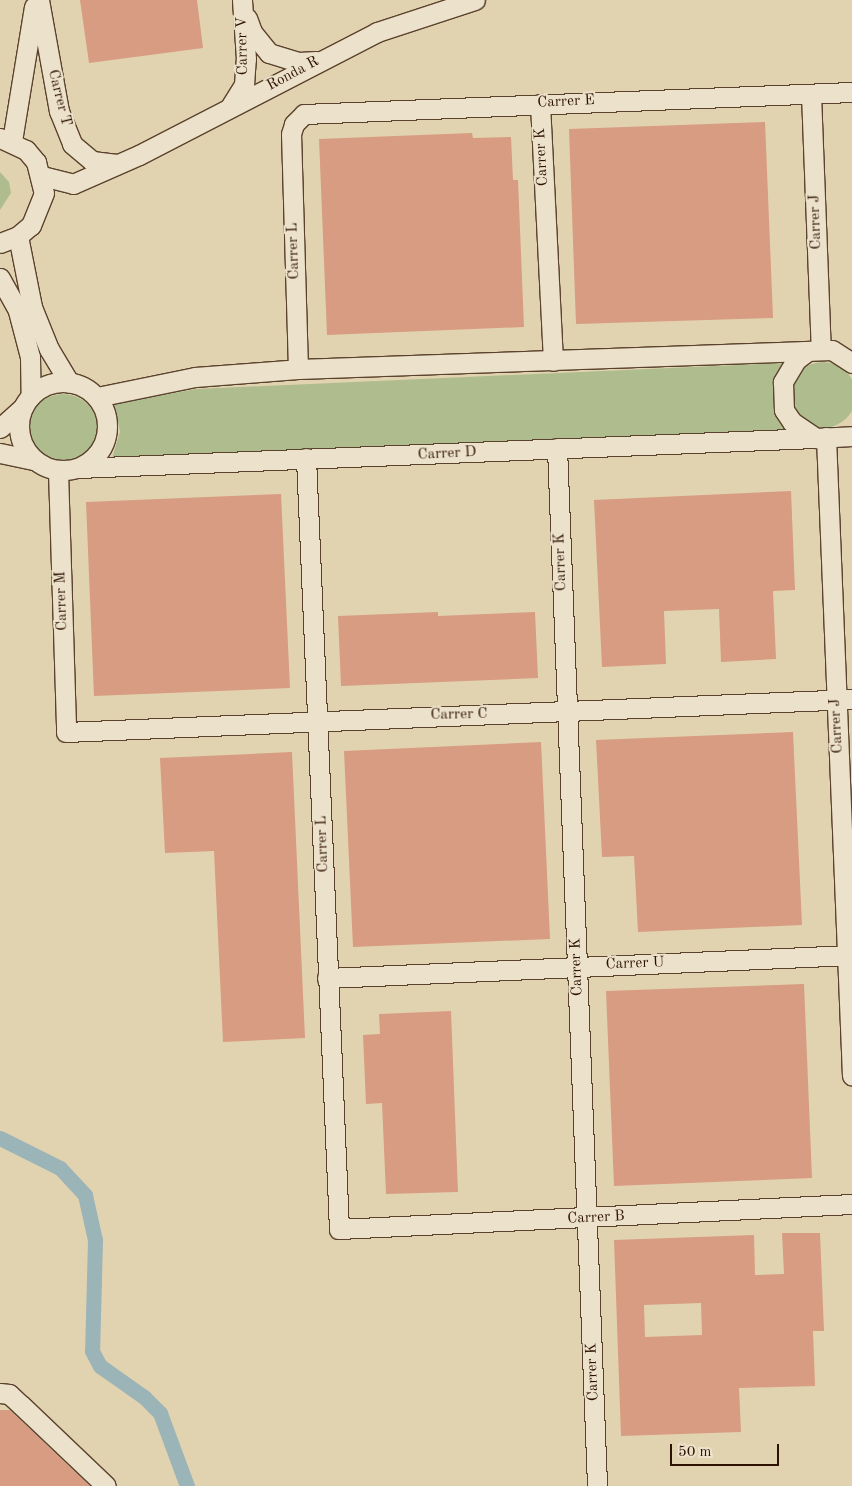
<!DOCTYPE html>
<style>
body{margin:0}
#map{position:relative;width:852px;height:1486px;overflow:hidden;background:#e2d3b0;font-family:"Old Standard TT",serif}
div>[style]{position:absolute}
.green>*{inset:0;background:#afbd8e}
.round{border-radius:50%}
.canal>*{height:15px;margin:-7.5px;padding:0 7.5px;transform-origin:7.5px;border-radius:7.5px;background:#9bb4b7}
.building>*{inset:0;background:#d79c81}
.roads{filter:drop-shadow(1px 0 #5b422d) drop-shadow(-1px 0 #5b422d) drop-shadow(0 1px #5b422d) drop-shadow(0 -1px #5b422d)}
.minor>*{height:19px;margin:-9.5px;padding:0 9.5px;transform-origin:9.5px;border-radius:9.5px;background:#ece2cc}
.minor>.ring{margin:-9.5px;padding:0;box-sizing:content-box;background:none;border:19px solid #ece2cc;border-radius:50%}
span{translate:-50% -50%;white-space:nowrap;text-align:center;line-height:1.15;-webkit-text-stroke:4px #ece2cc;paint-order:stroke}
.street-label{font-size:15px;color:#2e1201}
.scale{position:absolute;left:670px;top:1444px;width:109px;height:22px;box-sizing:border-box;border:2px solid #2e1201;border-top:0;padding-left:6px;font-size:15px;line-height:18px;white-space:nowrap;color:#2e1201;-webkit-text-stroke:4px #ece2cc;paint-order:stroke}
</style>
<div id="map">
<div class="green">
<i style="clip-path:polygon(0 172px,9px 182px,11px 193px,0 210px)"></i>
<i class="round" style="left:790px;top:362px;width:66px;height:66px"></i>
<i style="clip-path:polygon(783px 363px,787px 430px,112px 458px,120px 432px,114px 404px,196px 389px)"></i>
<i class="round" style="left:28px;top:394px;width:70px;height:70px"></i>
</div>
<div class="canal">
<i style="left:0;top:1138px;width:67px;rotate:26.6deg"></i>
<i style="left:60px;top:1168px;width:37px;rotate:47deg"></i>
<i style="left:85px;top:1195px;width:46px;rotate:77.5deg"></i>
<i style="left:95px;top:1240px;width:111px;rotate:91.5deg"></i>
<i style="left:92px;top:1351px;width:17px;rotate:62deg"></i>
<i style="left:100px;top:1366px;width:54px;rotate:35.2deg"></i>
<i style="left:144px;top:1397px;width:23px;rotate:45deg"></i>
<i style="left:160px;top:1413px;width:78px;rotate:69.7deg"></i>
</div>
<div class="building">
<i style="clip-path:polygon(80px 0,197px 0,203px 48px,89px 63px)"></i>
<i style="clip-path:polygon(765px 122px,773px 318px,576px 324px,569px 129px)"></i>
<i style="clip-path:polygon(472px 133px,473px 138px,511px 137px,513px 180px,518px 180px,524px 327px,327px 335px,319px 139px)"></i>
<i style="clip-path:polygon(791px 491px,795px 590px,773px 591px,776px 659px,721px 662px,719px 609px,664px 611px,666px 664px,602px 667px,594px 500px)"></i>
<i style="clip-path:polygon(281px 494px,290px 688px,94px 696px,86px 502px)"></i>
<i style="clip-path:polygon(438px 612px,438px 616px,535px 612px,538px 678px,341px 686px,338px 616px)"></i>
<i style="clip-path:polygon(793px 732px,802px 925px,638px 932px,634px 856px,602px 857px,596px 740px)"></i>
<i style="clip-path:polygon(541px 742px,550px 939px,353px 947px,344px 751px)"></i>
<i style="clip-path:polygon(292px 752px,305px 1038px,223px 1042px,214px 851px,165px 853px,160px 758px)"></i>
<i style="clip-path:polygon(804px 984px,812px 1178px,614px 1186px,606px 991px)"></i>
<i style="clip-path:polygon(451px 1011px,458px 1192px,386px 1194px,382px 1103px,366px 1104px,363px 1035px,380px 1034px,379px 1014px)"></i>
<i style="clip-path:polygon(evenodd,782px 1233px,820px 1233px,824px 1331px,813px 1331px,815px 1386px,739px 1388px,741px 1432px,621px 1436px,614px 1240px,754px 1235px,755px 1275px,784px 1274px,782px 1233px,701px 1303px,702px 1335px,645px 1337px,644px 1305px,701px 1303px)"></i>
<i style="clip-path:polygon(0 1410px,10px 1410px,90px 1486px,0 1486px)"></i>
</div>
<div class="roads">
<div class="minor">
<i style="left:39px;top:0;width:113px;rotate:79.8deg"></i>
<i style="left:59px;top:111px;width:35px;rotate:68deg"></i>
<i style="left:72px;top:144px;width:26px;rotate:40deg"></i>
<i style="left:92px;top:161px;width:25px;rotate:7deg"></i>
<i style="left:247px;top:18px;width:15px;rotate:70deg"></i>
<i style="left:252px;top:32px;width:27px;rotate:51deg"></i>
<i style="left:269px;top:53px;width:31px;rotate:17deg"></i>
<i style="left:299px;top:62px;width:17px;rotate:-3deg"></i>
<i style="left:811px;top:94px;width:256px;rotate:87.8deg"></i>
<i style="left:540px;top:104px;width:257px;rotate:87.1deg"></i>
<i style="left:230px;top:107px;width:26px;rotate:-58deg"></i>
<i style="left:244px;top:85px;width:26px;rotate:-86deg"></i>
<i style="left:246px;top:59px;width:59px;rotate:-93.9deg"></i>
<i style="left:0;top:138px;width:29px;rotate:25deg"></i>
<i style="left:26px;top:150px;width:16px;rotate:50deg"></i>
<i style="left:36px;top:162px;width:32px;rotate:76deg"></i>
<i style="left:44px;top:193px;width:35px;rotate:112deg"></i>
<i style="left:31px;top:225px;width:17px;rotate:140deg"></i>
<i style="left:18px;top:236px;width:19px;rotate:159deg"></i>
<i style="left:12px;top:141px;width:136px;rotate:-80.7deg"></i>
<i style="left:42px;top:176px;width:32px;rotate:14deg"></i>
<i style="left:73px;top:184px;width:72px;rotate:-23.7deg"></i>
<i style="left:139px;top:155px;width:268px;rotate:-27.3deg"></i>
<i style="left:377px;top:32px;width:103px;rotate:-18.1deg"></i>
<i style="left:18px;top:236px;width:72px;rotate:78.8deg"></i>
<i style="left:32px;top:307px;width:45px;rotate:68deg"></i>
<i style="left:49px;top:349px;width:39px;rotate:59deg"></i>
<i style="left:0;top:278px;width:38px;rotate:61deg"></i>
<i style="left:18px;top:311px;width:48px;rotate:75.4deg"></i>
<i style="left:30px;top:357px;width:39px;rotate:89deg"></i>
<i style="left:808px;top:351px;width:15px;rotate:143deg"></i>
<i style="left:796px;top:360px;width:26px;rotate:121deg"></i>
<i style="left:783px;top:382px;width:28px;rotate:88deg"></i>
<i style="left:784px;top:410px;width:14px;rotate:56deg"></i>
<i style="left:792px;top:422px;width:29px;rotate:34deg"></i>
<i style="left:816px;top:438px;width:36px;rotate:-3deg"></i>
<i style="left:298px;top:369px;width:235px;rotate:-91.7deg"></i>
<i style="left:291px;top:134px;width:10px;rotate:-73deg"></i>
<i style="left:294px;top:124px;width:14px;rotate:-45deg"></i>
<i style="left:304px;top:114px;width:548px;rotate:-2.3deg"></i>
<i class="ring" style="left:19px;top:382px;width:69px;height:69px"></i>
<i style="left:97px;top:397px;width:100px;rotate:-11.5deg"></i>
<i style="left:195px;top:377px;width:103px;rotate:-4.4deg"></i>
<i style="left:298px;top:369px;width:534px;rotate:-2.04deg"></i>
<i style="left:832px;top:350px;width:24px;rotate:33deg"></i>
<i style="left:0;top:428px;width:31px;rotate:-42deg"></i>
<i style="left:826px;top:437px;width:639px;rotate:87.67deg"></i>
<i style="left:557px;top:448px;width:1039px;rotate:87.79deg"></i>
<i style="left:0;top:453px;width:35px;rotate:12deg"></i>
<i style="left:306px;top:458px;width:772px;rotate:87.55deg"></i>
<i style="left:339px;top:1229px;width:514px;rotate:-2.79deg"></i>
<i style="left:78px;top:468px;width:739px;rotate:-2.33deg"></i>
<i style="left:58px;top:471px;width:261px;rotate:88.2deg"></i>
<i style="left:66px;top:732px;width:787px;rotate:-2.4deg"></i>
<i style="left:327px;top:978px;width:526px;rotate:-2.51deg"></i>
<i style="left:0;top:1393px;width:9px;rotate:6deg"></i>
<i style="left:9px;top:1394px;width:16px;rotate:43deg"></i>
<i style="left:21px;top:1405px;width:117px;rotate:43.6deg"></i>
</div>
</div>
<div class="street-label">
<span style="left:243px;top:46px;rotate:-91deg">Carrer V</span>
<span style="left:293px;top:74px;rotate:-28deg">Ronda R</span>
<span style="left:59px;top:98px;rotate:76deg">Carrer T</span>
<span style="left:566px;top:102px;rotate:-3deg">Carrer E</span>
<span style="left:542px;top:157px;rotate:-93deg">Carrer K</span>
<span style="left:816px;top:222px;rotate:-92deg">Carrer J</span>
<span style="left:294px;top:251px;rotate:-92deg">Carrer L</span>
<span style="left:447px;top:454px;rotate:-3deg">Carrer D</span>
<span style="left:561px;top:562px;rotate:-92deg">Carrer K</span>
<span style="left:62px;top:601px;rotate:-92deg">Carrer M</span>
<span style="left:459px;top:715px;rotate:-1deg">Carrer C</span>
<span style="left:837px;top:726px;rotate:-93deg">Carrer J</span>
<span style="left:323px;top:844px;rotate:-92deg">Carrer L</span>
<span style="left:635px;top:964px;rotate:-2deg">Carrer U</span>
<span style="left:577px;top:967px;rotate:-92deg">Carrer K</span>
<span style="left:596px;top:1218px;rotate:-3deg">Carrer B</span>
<span style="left:593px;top:1372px;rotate:-92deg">Carrer K</span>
</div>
<div class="scale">50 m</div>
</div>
